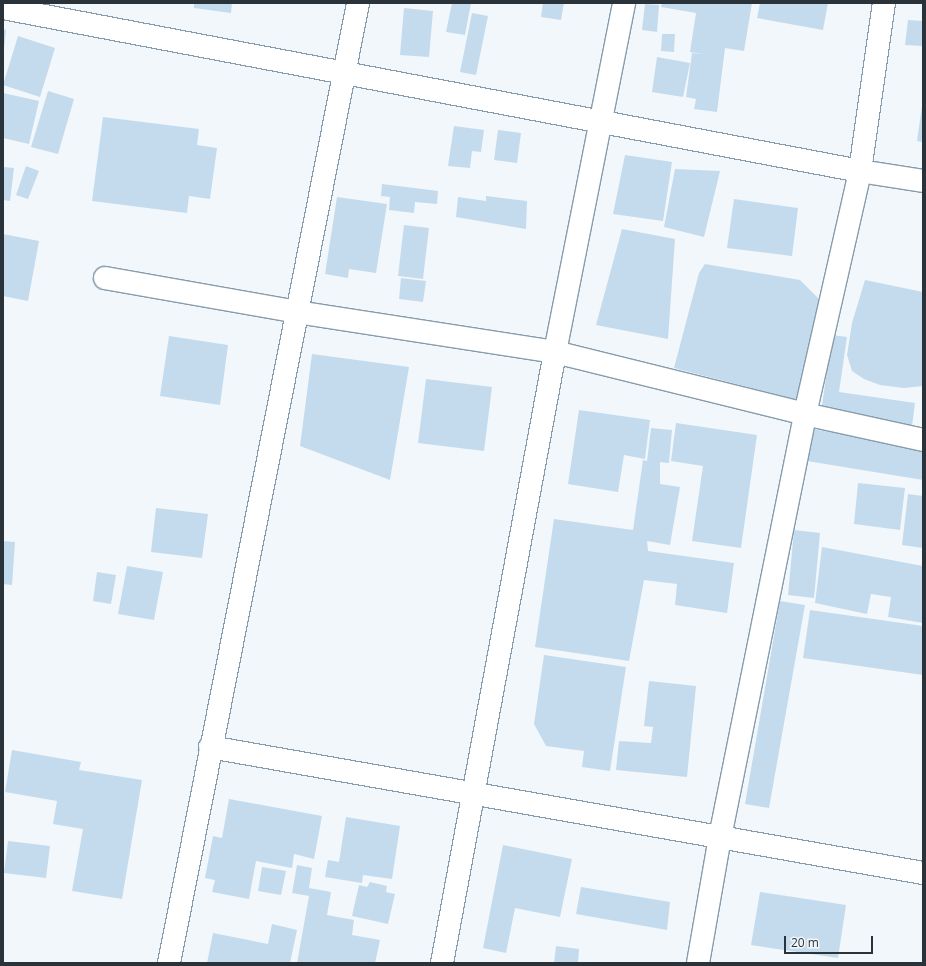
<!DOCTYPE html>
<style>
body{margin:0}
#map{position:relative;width:926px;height:966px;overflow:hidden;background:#f2f7fb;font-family:"Open Sans",sans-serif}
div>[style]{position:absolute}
.building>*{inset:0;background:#c4dbed}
.roads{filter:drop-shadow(1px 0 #869cac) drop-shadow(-1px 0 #869cac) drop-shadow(0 1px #869cac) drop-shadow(0 -1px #869cac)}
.minor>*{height:22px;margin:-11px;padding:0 11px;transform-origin:11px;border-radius:11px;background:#fff}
.secondary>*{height:22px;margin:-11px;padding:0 11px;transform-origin:11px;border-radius:11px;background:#fff}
span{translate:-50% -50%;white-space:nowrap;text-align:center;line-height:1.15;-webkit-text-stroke:3px #f2f7fb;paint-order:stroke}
.frame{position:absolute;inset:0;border:4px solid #2a333a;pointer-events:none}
.scale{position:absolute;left:784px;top:936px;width:89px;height:18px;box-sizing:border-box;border:2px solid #2a333a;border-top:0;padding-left:5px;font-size:12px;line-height:14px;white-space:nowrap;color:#2a333a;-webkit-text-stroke:3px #f2f7fb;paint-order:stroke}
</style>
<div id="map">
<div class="building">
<i style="clip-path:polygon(194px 3px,232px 3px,231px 13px,194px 8px)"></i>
<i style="clip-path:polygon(452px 3px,471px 3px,465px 35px,446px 32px)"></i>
<i style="clip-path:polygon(543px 3px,564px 3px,561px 20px,541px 17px)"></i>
<i style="clip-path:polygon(662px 3px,752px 3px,744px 51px,725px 48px,717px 112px,694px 109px,696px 99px,686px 97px,692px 53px,705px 54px,690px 52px,696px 13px,661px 7px)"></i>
<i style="clip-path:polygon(760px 3px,828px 3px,823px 30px,757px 18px)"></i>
<i style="clip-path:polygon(645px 4px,659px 5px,657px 32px,642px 30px)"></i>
<i style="clip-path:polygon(404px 8px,433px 11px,429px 57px,400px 55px)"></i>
<i style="clip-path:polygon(472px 13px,488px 16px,476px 75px,460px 72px)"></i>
<i style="clip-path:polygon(908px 20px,923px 21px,923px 46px,905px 45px)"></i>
<i style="clip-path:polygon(3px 29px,6px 30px,4px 49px,3px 48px)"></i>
<i style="clip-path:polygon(662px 34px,675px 34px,674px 52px,661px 51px)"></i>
<i style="clip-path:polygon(18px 36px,55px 48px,40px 97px,3px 85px)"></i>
<i style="clip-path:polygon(657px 57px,690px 63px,683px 97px,652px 92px)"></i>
<i style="clip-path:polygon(48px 91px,74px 99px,58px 154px,31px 147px)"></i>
<i style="clip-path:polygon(3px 93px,39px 101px,29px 144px,3px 138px)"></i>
<i style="clip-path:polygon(922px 106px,923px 106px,923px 142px,917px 141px)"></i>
<i style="clip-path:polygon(103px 117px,199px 129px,197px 145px,217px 148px,210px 199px,189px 196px,187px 213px,92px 201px)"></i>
<i style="clip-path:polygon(454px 126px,484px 130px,481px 152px,472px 151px,470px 168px,448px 166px)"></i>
<i style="clip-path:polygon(498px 130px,521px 133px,517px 163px,494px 160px)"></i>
<i style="clip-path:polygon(625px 155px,672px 162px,663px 221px,613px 214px)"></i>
<i style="clip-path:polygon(26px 166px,39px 171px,28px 199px,16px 195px)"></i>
<i style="clip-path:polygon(3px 167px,14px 168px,10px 201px,3px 200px)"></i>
<i style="clip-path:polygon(675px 169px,720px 171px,704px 237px,664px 227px)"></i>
<i style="clip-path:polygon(382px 184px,438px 191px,437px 204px,415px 202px,414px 213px,389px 210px,390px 197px,381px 196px)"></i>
<i style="clip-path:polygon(486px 196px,527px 201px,526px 229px,456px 217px,458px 197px,486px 201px)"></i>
<i style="clip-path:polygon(337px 197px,387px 204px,376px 273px,349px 269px,348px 278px,325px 274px)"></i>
<i style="clip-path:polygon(734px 199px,798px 208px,792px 256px,727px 248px)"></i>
<i style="clip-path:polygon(404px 225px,429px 228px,423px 279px,398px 276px)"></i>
<i style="clip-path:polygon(622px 229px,675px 239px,668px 339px,596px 325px)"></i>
<i style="clip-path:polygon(3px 234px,39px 241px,28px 301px,3px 296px)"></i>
<i style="clip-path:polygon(705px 264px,800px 280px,824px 304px,798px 400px,674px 368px,699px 273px)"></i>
<i style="clip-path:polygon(401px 278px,426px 281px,423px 302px,399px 299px)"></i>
<i style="clip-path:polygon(865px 280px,923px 292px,923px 386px,904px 388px,880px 385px,864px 379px,852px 371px,847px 355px,852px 323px)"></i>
<i style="clip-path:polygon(832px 335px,847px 337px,839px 392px,915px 403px,912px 426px,821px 413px)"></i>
<i style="clip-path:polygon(169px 336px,228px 345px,220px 405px,160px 396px)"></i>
<i style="clip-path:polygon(312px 354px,409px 367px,390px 480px,300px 446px)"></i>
<i style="clip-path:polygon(426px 379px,492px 387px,484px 451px,418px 443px)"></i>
<i style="clip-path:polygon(579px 410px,650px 420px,645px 459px,624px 455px,618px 492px,568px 484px)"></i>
<i style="clip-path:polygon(676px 423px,757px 435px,741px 548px,692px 541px,703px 466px,671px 461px)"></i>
<i style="clip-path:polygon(651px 428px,672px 430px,669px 463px,660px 462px,660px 484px,680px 487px,670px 545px,647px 541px,648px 551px,734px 563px,727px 613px,675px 605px,677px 584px,644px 580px,629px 661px,535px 647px,554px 519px,633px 530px,643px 460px,647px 461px)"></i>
<i style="clip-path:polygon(812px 429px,923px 447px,923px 480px,807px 461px)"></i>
<i style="clip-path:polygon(858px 483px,905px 488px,900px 530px,854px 524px)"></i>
<i style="clip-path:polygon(908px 494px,923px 496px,923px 548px,902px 545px)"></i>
<i style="clip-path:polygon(156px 508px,208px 514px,202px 558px,151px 552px)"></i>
<i style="clip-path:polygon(794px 530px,820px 533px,814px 598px,788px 595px)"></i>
<i style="clip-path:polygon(3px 541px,15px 542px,12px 585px,3px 584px)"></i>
<i style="clip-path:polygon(822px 547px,923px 566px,923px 623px,888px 617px,891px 597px,871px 594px,867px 614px,815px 603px)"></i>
<i style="clip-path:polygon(127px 566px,163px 572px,154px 620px,118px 614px)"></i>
<i style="clip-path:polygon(97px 572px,116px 575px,111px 604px,93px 601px)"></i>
<i style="clip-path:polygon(780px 601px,805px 605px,769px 808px,745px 804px)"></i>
<i style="clip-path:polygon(810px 610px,923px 626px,923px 675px,803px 658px)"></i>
<i style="clip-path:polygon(544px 655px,626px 667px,610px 771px,582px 767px,584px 751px,546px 746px,534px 724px)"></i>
<i style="clip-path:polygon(649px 681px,696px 686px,687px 777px,616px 770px,619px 741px,651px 743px,653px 727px,644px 726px)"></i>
<i style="clip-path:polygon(12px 750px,81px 762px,79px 770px,142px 780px,122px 899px,72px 891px,83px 829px,53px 824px,57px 801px,5px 792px)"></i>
<i style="clip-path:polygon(229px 799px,322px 816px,314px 859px,294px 854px,292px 868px,256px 861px,249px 899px,212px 892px,215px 880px,205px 878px,213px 836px,222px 838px)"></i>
<i style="clip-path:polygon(346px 817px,400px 826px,392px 879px,363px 875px,362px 883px,325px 877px,328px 860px,339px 862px)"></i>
<i style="clip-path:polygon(8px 841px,50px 846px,46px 878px,4px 873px)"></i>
<i style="clip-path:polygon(503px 845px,572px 859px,560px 917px,515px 908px,506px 953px,483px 948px)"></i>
<i style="clip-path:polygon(297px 865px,312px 868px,309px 888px,331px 892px,327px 915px,354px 920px,352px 935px,380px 940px,375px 963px,297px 963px,309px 896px,292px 893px)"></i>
<i style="clip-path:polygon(262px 867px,286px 871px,281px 895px,258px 891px)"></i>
<i style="clip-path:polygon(370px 882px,387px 886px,386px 892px,395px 894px,388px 924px,352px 916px,359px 885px,367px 887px)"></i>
<i style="clip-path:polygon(581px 887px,670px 902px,667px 930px,576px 914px)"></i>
<i style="clip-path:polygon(760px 892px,846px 905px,838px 958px,751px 945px)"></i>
<i style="clip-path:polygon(272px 924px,297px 930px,290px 963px,207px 963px,213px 933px,268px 944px)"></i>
<i style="clip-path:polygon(556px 946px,579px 949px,578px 963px,554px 963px)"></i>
</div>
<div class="roads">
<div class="minor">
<i style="left:3px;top:8px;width:872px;rotate:10.77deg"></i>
<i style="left:860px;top:171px;width:64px;rotate:9deg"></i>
<i style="left:105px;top:278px;width:195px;rotate:10deg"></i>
<i style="left:297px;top:312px;width:261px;rotate:8.8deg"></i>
<i style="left:555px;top:352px;width:258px;rotate:13.9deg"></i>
<i style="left:805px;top:414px;width:121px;rotate:12.4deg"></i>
<i style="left:210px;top:747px;width:724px;rotate:10.02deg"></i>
<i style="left:169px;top:963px;width:978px;rotate:-78.86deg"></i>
<i style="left:698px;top:963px;width:128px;rotate:-80.1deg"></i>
<i style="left:720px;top:837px;width:431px;rotate:-78.6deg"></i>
<i style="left:805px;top:414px;width:249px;rotate:-77.2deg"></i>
<i style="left:860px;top:171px;width:170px;rotate:-81.9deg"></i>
</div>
<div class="secondary">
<i style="left:442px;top:963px;width:621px;rotate:-79.52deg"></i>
<i style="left:555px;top:352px;width:356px;rotate:-78.8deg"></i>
</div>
</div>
<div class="frame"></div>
<div class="scale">20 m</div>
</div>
